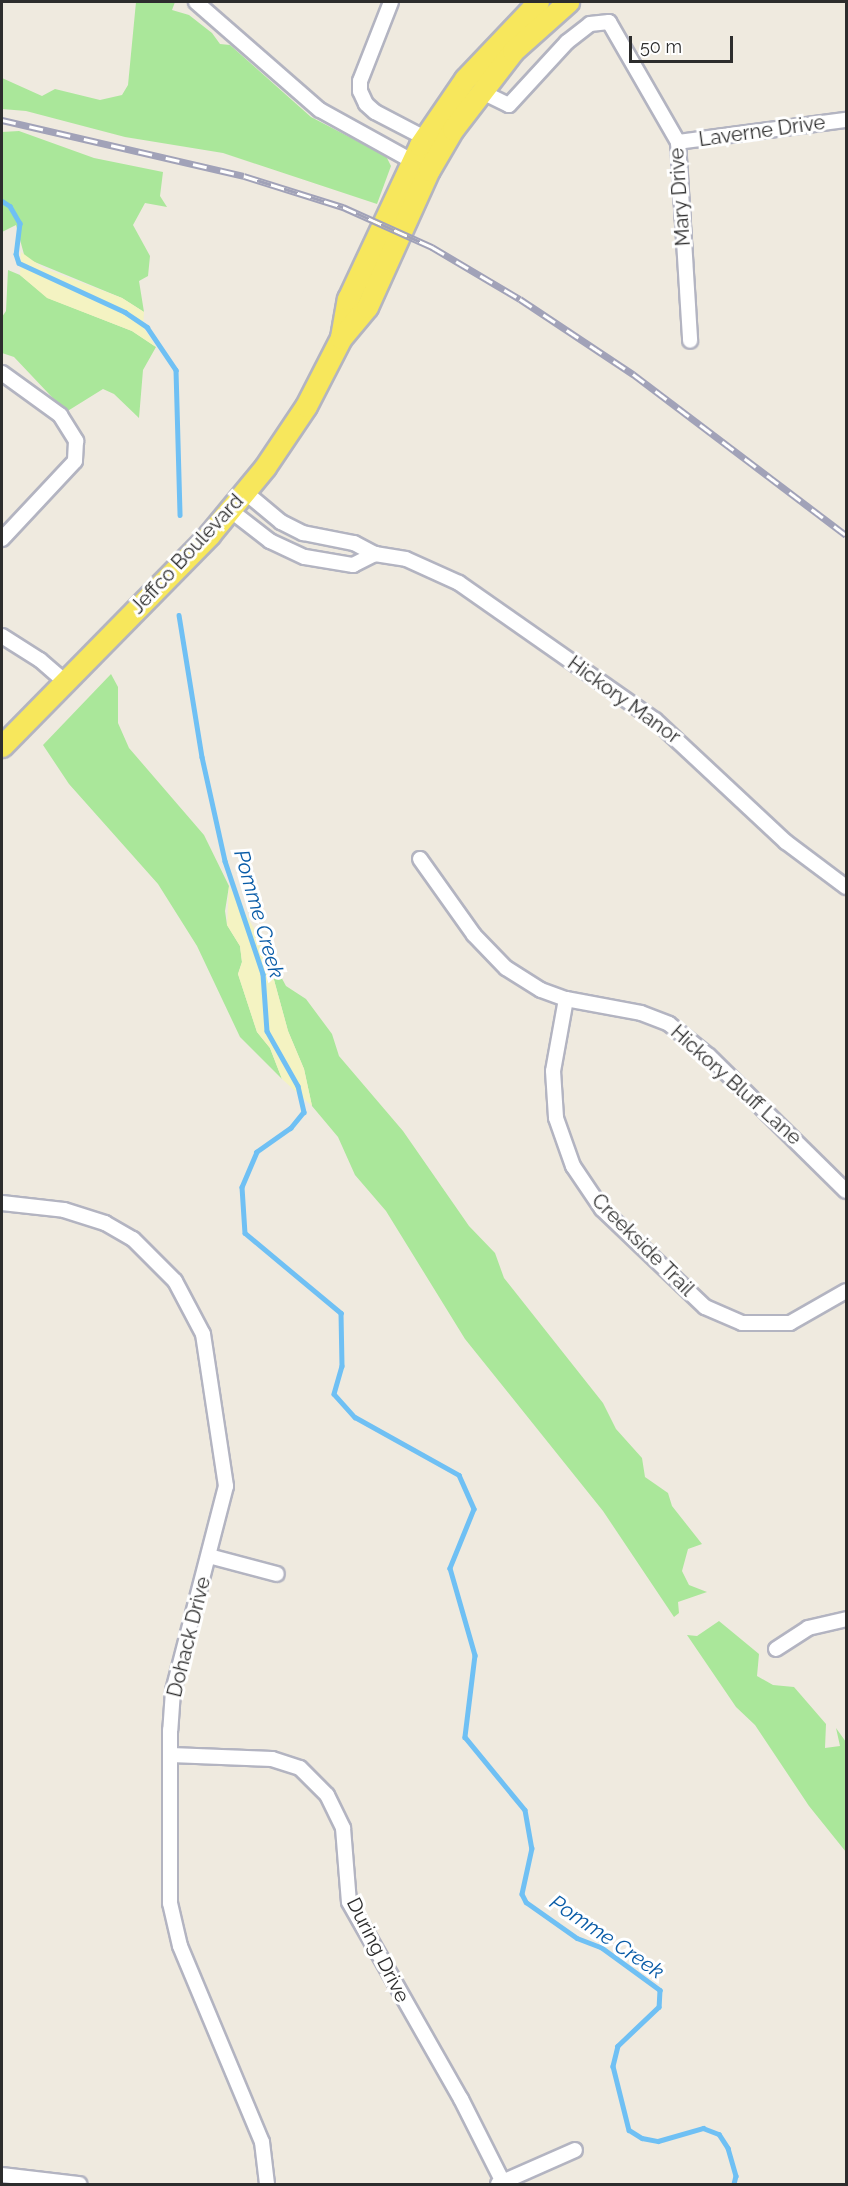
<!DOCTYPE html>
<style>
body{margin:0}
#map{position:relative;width:848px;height:2186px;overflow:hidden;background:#efeadf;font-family:Raleway,sans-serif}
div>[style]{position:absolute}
.green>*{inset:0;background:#aae79a}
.sand>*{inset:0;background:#f4f3c2}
.stream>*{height:4.5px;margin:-2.25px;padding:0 2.25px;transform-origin:2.25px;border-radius:2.25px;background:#6fc0f4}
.roads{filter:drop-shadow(2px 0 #b3b4c1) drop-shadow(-2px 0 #b3b4c1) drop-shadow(0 2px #b3b4c1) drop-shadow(0 -2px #b3b4c1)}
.minor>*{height:14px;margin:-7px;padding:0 7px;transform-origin:7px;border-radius:7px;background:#fff}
.primary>*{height:21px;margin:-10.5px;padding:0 10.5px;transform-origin:10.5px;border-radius:10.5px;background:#f7e75c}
.rail>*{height:7px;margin-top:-3.5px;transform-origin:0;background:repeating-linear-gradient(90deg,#fff 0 14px,#a1a2b8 0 28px);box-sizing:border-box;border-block:2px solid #a1a2b8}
span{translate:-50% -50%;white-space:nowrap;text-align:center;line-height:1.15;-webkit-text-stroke:6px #fff;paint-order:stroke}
.street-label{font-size:20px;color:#2d2d2d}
.water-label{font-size:21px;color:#085ba7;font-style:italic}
.frame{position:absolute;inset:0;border:3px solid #2d2d2d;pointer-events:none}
.scale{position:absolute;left:629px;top:36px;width:104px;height:27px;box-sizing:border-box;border:3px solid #2d2d2d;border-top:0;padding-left:8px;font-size:18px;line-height:21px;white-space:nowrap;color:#2d2d2d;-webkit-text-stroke:4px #fff;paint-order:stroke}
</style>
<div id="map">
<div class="green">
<i style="clip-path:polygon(136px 2px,175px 2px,172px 10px,189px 15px,212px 33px,220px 44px,230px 45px,311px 117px,386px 156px,391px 166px,377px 204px,223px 153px,125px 137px,26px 111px,2px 109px,2px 78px,42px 96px,55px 89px,100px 100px,122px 95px,128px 85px)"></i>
<i style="clip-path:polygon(19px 131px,94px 158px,163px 172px,160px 196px,167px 207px,145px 203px,133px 225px,150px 256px,148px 276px,139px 281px,144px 312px,122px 298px,25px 258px,16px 225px,2px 232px,2px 132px)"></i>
<i style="clip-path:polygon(8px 270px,20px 275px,48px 298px,132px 331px,156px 347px,143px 370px,139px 418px,114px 394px,103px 389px,66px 412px,14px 357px,2px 353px,2px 317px,6px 311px)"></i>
<i style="clip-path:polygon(111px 674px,118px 687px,118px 723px,129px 748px,204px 835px,229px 886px,225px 911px,227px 925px,240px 946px,242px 962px,238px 974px,257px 1032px,270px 1048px,282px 1079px,240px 1037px,197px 946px,158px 884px,69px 784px,43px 745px)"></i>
<i style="clip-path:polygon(265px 947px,286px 986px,306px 999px,332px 1034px,339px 1056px,403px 1131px,469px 1226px,495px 1253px,504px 1278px,603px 1403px,616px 1429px,642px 1458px,645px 1477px,668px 1493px,672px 1506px,702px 1544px,688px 1549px,682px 1571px,689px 1585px,707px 1592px,678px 1602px,679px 1613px,674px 1617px,603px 1511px,465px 1339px,386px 1211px,355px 1175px,338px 1137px,312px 1106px,304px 1069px,288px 1031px)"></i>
<i style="clip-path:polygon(719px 1621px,759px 1654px,757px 1676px,773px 1685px,794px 1687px,826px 1724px,825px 1748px,840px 1746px,836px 1728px,846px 1742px,846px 1852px,809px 1806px,755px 1725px,736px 1707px,687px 1635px,697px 1636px)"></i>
</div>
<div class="sand">
<i style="clip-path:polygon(21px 252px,43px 268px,122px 298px,144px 312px,143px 327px,156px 347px,132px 331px,47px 298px,20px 275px)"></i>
<i style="clip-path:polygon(229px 886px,265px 947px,288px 1031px,304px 1069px,312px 1106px,282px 1079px,270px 1048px,257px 1032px,238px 974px,242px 962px,240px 946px,227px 925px)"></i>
</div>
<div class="stream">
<i style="left:2px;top:201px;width:9px;rotate:32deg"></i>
<i style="left:10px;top:206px;width:20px;rotate:60deg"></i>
<i style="left:20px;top:223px;width:31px;rotate:97deg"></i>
<i style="left:16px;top:254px;width:9px;rotate:72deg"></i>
<i style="left:19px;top:263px;width:117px;rotate:24.8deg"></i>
<i style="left:125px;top:312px;width:27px;rotate:34deg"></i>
<i style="left:147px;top:327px;width:52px;rotate:56deg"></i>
<i style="left:176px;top:370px;width:145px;rotate:88.4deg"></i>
<i style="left:179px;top:615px;width:144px;rotate:80.8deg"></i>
<i style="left:202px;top:757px;width:107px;rotate:77.5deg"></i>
<i style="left:225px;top:861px;width:119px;rotate:71.4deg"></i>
<i style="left:263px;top:974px;width:57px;rotate:86deg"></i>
<i style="left:267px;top:1031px;width:63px;rotate:60.6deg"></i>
<i style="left:298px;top:1086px;width:27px;rotate:77deg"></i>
<i style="left:304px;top:1112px;width:21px;rotate:129deg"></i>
<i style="left:291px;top:1128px;width:42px;rotate:144.8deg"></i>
<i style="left:257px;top:1152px;width:38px;rotate:113deg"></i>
<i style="left:242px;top:1187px;width:46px;rotate:86.3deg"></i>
<i style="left:245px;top:1233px;width:125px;rotate:39.8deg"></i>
<i style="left:341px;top:1313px;width:53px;rotate:88.9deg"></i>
<i style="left:342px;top:1366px;width:29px;rotate:106deg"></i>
<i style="left:334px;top:1394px;width:31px;rotate:48deg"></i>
<i style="left:355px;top:1417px;width:119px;rotate:29.1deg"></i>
<i style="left:459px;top:1475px;width:37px;rotate:66deg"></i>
<i style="left:474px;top:1509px;width:64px;rotate:112.1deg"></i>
<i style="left:450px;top:1568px;width:91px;rotate:74deg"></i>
<i style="left:475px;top:1655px;width:83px;rotate:97deg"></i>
<i style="left:465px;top:1737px;width:94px;rotate:50.6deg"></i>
<i style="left:525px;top:1810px;width:39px;rotate:80deg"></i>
<i style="left:532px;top:1848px;width:47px;rotate:102.3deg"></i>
<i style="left:522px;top:1894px;width:9px;rotate:63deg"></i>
<i style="left:526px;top:1902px;width:62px;rotate:35.2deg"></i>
<i style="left:577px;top:1938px;width:26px;rotate:21deg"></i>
<i style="left:601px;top:1947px;width:73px;rotate:36.1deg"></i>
<i style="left:660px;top:1990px;width:17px;rotate:93deg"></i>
<i style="left:659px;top:2007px;width:57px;rotate:136.4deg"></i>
<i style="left:618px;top:2046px;width:21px;rotate:104deg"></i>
<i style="left:613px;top:2066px;width:66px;rotate:76deg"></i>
<i style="left:629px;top:2130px;width:15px;rotate:32deg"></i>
<i style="left:642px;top:2138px;width:16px;rotate:11deg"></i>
<i style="left:658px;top:2141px;width:47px;rotate:-16.1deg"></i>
<i style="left:703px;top:2128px;width:17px;rotate:21deg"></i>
<i style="left:719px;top:2134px;width:17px;rotate:57deg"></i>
<i style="left:728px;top:2148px;width:29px;rotate:74deg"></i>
<i style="left:736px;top:2176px;width:8px;rotate:104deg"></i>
</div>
<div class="roads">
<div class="minor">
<i style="left:196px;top:2px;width:164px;rotate:41.1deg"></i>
<i style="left:320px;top:110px;width:105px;rotate:29deg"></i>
<i style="left:391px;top:2px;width:85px;rotate:111.4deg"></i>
<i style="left:360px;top:81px;width:10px;rotate:90deg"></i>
<i style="left:360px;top:91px;width:14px;rotate:65deg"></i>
<i style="left:366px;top:104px;width:12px;rotate:42deg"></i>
<i style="left:375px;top:112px;width:56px;rotate:27.5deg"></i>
<i style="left:480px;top:91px;width:32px;rotate:26deg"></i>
<i style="left:509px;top:105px;width:86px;rotate:-47.4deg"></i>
<i style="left:567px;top:42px;width:29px;rotate:-38deg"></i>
<i style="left:590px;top:24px;width:19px;rotate:-6deg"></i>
<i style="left:609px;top:22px;width:138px;rotate:60.1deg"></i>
<i style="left:678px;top:142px;width:199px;rotate:86.5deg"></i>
<i style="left:678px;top:142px;width:169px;rotate:-7.5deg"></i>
<i style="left:2px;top:373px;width:72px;rotate:35.9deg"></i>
<i style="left:60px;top:415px;width:31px;rotate:58deg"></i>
<i style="left:76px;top:441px;width:20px;rotate:93deg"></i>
<i style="left:75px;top:461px;width:107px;rotate:133.1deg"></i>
<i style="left:245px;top:492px;width:47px;rotate:39.8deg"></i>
<i style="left:281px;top:522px;width:25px;rotate:27deg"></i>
<i style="left:303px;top:533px;width:52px;rotate:11.1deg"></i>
<i style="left:354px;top:543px;width:24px;rotate:28deg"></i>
<i style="left:375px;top:554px;width:31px;rotate:9deg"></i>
<i style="left:406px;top:559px;width:58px;rotate:24.4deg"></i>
<i style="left:459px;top:583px;width:239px;rotate:35deg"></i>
<i style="left:655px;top:720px;width:179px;rotate:43deg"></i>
<i style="left:786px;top:842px;width:75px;rotate:36.9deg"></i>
<i style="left:230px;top:510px;width:51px;rotate:37.8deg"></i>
<i style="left:270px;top:541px;width:38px;rotate:25deg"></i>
<i style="left:305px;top:557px;width:49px;rotate:9.5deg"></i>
<i style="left:353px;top:565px;width:25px;rotate:-27deg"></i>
<i style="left:2px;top:636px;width:45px;rotate:32.3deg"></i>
<i style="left:40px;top:660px;width:33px;rotate:41deg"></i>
<i style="left:420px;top:859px;width:93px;rotate:54.6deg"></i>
<i style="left:474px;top:935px;width:46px;rotate:45.9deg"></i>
<i style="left:506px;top:968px;width:41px;rotate:32.2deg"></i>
<i style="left:541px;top:990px;width:27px;rotate:20deg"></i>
<i style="left:566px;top:999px;width:76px;rotate:10.6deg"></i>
<i style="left:641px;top:1013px;width:30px;rotate:21deg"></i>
<i style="left:669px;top:1024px;width:51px;rotate:38.7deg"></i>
<i style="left:709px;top:1056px;width:192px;rotate:44.6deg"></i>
<i style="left:566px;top:999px;width:73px;rotate:100.2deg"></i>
<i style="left:553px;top:1071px;width:47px;rotate:86.3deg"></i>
<i style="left:556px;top:1118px;width:51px;rotate:70.5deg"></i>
<i style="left:573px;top:1166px;width:52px;rotate:56deg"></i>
<i style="left:602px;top:1209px;width:142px;rotate:43.6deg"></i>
<i style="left:705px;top:1307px;width:40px;rotate:23.4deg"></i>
<i style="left:742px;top:1323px;width:48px"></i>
<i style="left:790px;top:1323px;width:64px;rotate:-29.7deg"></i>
<i style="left:2px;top:1203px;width:62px;rotate:6.4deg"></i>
<i style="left:64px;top:1210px;width:43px;rotate:17.6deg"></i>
<i style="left:105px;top:1223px;width:32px;rotate:30deg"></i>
<i style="left:133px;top:1239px;width:59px;rotate:45deg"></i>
<i style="left:175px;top:1281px;width:60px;rotate:62.2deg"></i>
<i style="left:203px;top:1334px;width:154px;rotate:81.4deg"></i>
<i style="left:226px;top:1486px;width:212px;rotate:104.5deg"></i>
<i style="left:173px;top:1691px;width:39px;rotate:94deg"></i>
<i style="left:170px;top:1730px;width:173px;rotate:90deg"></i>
<i style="left:170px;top:1903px;width:44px;rotate:76.9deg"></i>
<i style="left:180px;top:1946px;width:212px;rotate:67.3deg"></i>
<i style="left:262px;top:2142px;width:42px;rotate:83.2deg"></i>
<i style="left:209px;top:1556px;width:70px;rotate:14.8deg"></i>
<i style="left:776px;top:1649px;width:38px;rotate:-33deg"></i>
<i style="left:808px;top:1628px;width:39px;rotate:-13deg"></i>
<i style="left:171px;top:1755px;width:101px;rotate:2.3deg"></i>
<i style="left:272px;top:1759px;width:29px;rotate:18deg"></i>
<i style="left:300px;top:1768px;width:38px;rotate:45deg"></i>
<i style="left:327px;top:1795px;width:37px;rotate:64deg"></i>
<i style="left:343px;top:1828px;width:74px;rotate:85.4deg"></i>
<i style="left:349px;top:1902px;width:227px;rotate:60.4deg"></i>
<i style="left:461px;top:2099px;width:95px;rotate:63.2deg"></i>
<i style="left:2px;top:2175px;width:78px;rotate:6.7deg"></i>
<i style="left:498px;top:2184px;width:84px;rotate:-23.8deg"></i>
</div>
<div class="primary">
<i style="left:341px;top:337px;width:39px;rotate:-80deg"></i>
<i style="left:348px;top:299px;width:170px;rotate:-64.9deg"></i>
<i style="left:420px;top:145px;width:80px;rotate:-55.7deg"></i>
<i style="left:465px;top:79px;width:106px;rotate:-46.5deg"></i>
<i style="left:2px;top:746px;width:296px;rotate:-45.5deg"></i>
<i style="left:209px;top:535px;width:88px;rotate:-50.5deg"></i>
<i style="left:265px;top:467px;width:73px;rotate:-56.1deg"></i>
<i style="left:306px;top:406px;width:76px;rotate:-62.8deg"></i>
<i style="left:341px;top:338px;width:40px;rotate:-50deg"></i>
<i style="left:367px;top:307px;width:150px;rotate:-65.7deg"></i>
<i style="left:429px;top:170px;width:48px;rotate:-59.7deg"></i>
<i style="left:453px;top:129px;width:98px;rotate:-52.4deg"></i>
<i style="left:513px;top:51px;width:74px;rotate:-41.7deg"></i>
</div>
</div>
<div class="rail">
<i style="left:2px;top:120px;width:248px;rotate:13deg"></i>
<i style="left:244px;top:176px;width:104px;rotate:17.4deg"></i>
<i style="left:343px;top:207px;width:98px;rotate:24.2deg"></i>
<i style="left:432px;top:247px;width:102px;rotate:30.6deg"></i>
<i style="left:520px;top:299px;width:136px;rotate:33.6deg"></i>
<i style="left:633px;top:374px;width:267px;rotate:37.1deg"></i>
</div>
<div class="street-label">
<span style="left:762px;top:131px;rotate:-8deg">Laverne Drive</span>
<span style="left:680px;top:197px;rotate:-94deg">Mary Drive</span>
<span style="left:187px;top:554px;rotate:-47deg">Jeffco Boulevard</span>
<span style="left:624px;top:700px;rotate:36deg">Hickory Manor</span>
<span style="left:736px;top:1085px;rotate:42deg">Hickory Bluff Lane</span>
<span style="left:643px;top:1245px;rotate:45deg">Creekside Trail</span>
<span style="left:189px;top:1637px;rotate:-76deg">Dohack Drive</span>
<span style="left:378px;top:1950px;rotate:63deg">During Drive</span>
</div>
<div class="water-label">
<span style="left:259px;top:914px;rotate:74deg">Pomme Creek</span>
<span style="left:607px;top:1937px;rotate:34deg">Pomme Creek</span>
</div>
<div class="frame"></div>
<div class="scale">50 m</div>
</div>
